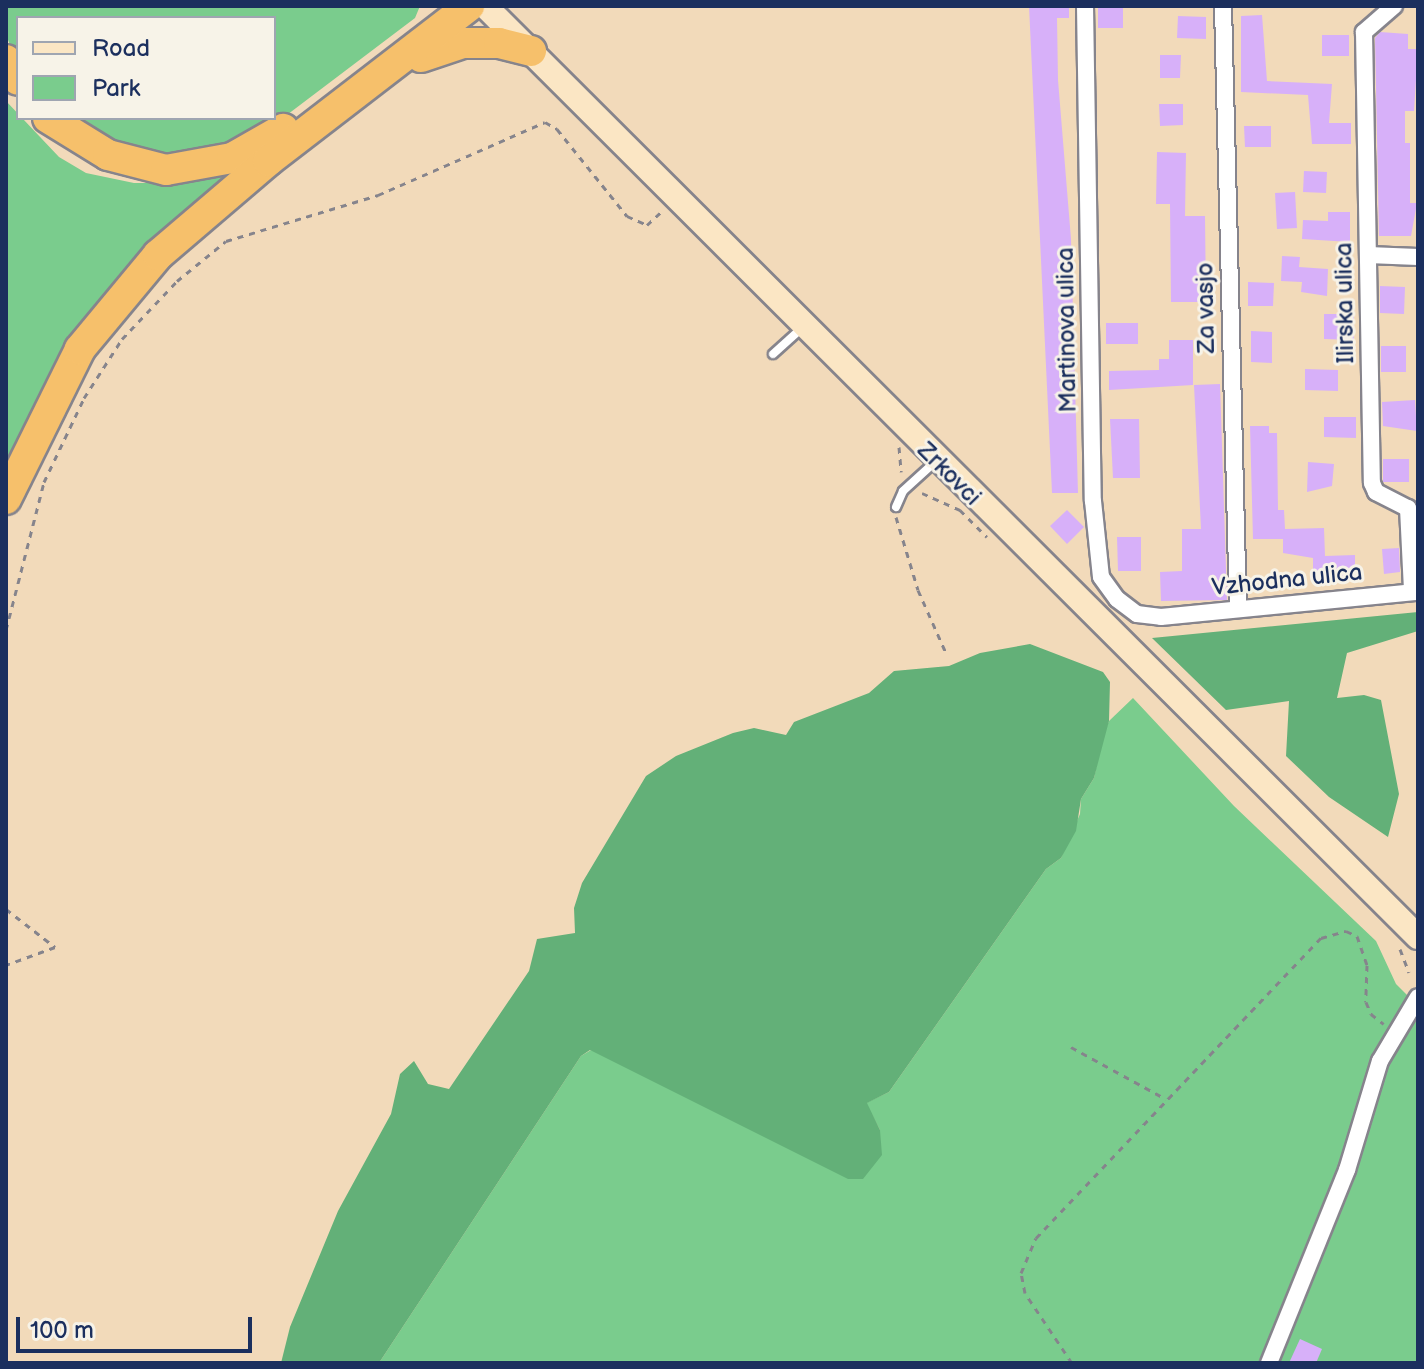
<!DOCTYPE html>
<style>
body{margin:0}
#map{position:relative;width:1424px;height:1369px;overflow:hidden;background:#f2daba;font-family:"Balsamiq Sans",sans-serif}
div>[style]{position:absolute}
.green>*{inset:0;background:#7acc8d}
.forest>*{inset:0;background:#63b078}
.building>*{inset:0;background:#d7b0f9}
.path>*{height:3px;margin-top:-1.5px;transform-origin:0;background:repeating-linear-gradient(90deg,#86848c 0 6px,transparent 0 12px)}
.roads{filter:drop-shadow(2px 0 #86848c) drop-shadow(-2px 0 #86848c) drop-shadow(0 2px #86848c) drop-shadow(0 -2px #86848c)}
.lane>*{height:8px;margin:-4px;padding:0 4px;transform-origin:4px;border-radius:4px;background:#fff}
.street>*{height:16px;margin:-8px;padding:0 8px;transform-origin:8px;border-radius:8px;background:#fff}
.secondary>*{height:24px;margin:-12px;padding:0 12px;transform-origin:12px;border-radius:12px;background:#fbe6c4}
.highway>*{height:30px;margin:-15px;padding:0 15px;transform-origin:15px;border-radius:15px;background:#f6c06b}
span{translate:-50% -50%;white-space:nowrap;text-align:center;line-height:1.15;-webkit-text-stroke:6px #f7f3e8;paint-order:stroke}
.street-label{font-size:24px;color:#1b2f5e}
.frame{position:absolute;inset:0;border:8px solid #1b2f5e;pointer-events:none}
.legend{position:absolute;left:16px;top:16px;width:260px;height:104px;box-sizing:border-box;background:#f7f3e8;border:2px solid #9fa5b1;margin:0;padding:10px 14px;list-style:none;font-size:24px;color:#1b2f5e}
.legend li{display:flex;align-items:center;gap:16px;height:40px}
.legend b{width:40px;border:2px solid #9fa5b1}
.scale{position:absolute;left:16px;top:1317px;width:236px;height:36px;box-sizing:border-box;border:4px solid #1b2f5e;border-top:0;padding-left:10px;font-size:24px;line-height:28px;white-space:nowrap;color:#1b2f5e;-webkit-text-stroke:6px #f7f3e8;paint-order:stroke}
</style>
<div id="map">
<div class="green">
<i style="clip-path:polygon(6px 6px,420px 6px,415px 18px,267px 130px,229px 151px,142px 160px,62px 118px,274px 118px,274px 18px,18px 18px,18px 64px,6px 35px)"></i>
<i style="clip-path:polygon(6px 101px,59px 157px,86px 173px,134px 183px,180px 183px,219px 176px,254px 158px,148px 253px,6px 477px)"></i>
<i style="clip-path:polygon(1133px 698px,1234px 806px,1376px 941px,1396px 984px,1418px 1006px,1418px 1363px,379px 1363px,581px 1056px,591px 1050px,880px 1130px,866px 1103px,889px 1092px,1046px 869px,1061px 858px,1080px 814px,1081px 799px,1094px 778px,1103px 735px,1109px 721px)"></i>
</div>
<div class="forest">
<i style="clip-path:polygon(1418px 612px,1418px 631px,1347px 653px,1337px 698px,1364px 695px,1381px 700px,1399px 794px,1388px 837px,1329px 797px,1286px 756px,1289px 701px,1226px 710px,1152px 638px)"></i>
<i style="clip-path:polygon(1030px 644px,1103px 672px,1110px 682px,1109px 721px,1094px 778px,1081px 799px,1076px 831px,1061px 858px,1046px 869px,889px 1092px,867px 1103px,880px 1130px,882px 1155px,863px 1179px,848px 1179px,590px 1050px,581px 1056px,379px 1363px,281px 1363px,290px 1327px,338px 1211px,391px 1114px,400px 1074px,414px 1061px,428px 1084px,449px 1089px,529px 971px,537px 939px,575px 933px,574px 908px,582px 883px,646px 776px,676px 756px,733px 733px,754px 728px,786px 735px,794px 722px,869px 693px,894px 671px,949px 666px,980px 653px)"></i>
</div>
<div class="building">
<i style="clip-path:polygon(1029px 6px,1069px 6px,1069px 18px,1057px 18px,1058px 80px,1071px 239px,1078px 493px,1052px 493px)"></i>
<i style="clip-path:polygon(1098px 6px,1123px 6px,1123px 28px,1098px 28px)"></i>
<i style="clip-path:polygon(1262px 15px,1267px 81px,1332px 84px,1329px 123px,1351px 123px,1351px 144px,1312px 144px,1308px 95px,1241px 92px,1241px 16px)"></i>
<i style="clip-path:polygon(1178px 16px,1206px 17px,1206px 39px,1177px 38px)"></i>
<i style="clip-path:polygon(1380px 32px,1408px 34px,1408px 49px,1418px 49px,1414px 111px,1405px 111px,1405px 143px,1410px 143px,1410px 203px,1417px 203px,1411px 236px,1379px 236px,1375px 38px)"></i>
<i style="clip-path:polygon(1322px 35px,1349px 35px,1349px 56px,1322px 56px)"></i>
<i style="clip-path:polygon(1160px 55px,1181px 55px,1180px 78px,1160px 78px)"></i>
<i style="clip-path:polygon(1159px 104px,1183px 104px,1183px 125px,1160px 126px)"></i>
<i style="clip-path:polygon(1244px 126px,1271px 126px,1271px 147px,1245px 147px)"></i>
<i style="clip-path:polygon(1157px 152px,1186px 153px,1185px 216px,1205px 216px,1206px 302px,1171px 302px,1170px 204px,1156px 204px)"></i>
<i style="clip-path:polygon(1304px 171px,1327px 172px,1326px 193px,1303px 192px)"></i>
<i style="clip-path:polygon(1295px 192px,1297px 228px,1277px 229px,1275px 193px)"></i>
<i style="clip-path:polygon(1328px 212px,1350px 212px,1350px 242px,1302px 239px,1303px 220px,1328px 221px)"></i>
<i style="clip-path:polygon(1282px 256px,1300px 257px,1299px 267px,1328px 269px,1327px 296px,1301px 292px,1302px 282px,1281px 281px)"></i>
<i style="clip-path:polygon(1248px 282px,1274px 283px,1273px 306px,1248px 306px)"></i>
<i style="clip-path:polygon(1380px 286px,1405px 287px,1404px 314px,1380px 313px)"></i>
<i style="clip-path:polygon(1324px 314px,1354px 314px,1354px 340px,1324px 339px)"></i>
<i style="clip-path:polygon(1106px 323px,1138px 323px,1138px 344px,1106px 344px)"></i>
<i style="clip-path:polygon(1251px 331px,1272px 332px,1272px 363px,1251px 362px)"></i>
<i style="clip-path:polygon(1169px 340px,1193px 340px,1193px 385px,1109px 390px,1109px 371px,1159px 370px,1159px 359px,1169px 359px)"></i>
<i style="clip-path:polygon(1381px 346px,1406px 346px,1406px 372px,1381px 372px)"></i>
<i style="clip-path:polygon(1305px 369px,1338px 370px,1338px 391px,1305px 390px)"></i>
<i style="clip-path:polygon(1220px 384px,1227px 600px,1161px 601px,1160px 572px,1182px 571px,1182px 529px,1201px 529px,1194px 385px)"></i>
<i style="clip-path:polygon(1415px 400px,1417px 431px,1383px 426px,1382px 402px)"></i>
<i style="clip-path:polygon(1324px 417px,1356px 417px,1356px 438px,1324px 437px)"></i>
<i style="clip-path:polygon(1110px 419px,1139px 419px,1140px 478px,1113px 478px)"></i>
<i style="clip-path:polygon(1250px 426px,1269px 426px,1269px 433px,1277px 433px,1278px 510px,1284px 510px,1285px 529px,1324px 528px,1325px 556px,1355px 555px,1355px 579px,1313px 580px,1313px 558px,1283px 553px,1283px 539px,1253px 539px)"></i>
<i style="clip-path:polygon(1383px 459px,1409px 459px,1409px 482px,1383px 482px)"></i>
<i style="clip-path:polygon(1308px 462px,1334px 464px,1332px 486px,1307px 492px)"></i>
<i style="clip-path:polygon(1067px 510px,1084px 527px,1067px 544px,1050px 526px)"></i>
<i style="clip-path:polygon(1117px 537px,1141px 537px,1141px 571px,1118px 571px)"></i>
<i style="clip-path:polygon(1399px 548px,1400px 572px,1384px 574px,1382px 549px)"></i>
<i style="clip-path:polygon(1300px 1339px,1322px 1349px,1316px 1363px,1289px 1363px)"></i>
</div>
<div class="path">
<i style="left:899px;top:447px;width:25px;rotate:85deg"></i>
<i style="left:922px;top:493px;width:42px;rotate:24.1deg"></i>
<i style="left:960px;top:510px;width:38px;rotate:45deg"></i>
<i style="left:896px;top:517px;width:76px;rotate:73.2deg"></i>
<i style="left:918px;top:590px;width:71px;rotate:66deg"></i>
<i style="left:6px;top:630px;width:153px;rotate:-75.6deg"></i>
<i style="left:44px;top:482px;width:93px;rotate:-64.5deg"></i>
<i style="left:84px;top:398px;width:70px;rotate:-57.2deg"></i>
<i style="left:122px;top:339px;width:80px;rotate:-46.5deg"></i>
<i style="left:177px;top:281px;width:63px;rotate:-39.2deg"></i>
<i style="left:226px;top:241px;width:159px;rotate:-16.8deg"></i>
<i style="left:378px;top:195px;width:182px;rotate:-23.6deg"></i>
<i style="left:545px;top:122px;width:14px;rotate:30deg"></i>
<i style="left:557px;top:129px;width:112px;rotate:51.2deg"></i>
<i style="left:627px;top:216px;width:22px;rotate:24deg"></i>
<i style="left:647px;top:225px;width:23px;rotate:-43deg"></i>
<i style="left:6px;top:909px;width:62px;rotate:37.8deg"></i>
<i style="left:55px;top:947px;width:52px;rotate:159.8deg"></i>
<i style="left:1400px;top:949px;width:25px;rotate:69deg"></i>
<i style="left:1071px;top:1047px;width:108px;rotate:28.7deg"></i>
<i style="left:1072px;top:1363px;width:84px;rotate:-123.9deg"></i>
<i style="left:1025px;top:1293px;width:20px;rotate:-101deg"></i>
<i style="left:1021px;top:1273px;width:38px;rotate:-67deg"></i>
<i style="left:1036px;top:1238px;width:414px;rotate:-46.5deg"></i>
<i style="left:1321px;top:938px;width:26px;rotate:-16deg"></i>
<i style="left:1346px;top:931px;width:12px;rotate:24deg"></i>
<i style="left:1357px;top:936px;width:31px;rotate:71deg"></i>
<i style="left:1367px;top:965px;width:37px;rotate:92deg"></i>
<i style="left:1366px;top:1002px;width:13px;rotate:67deg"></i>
<i style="left:1371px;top:1014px;width:16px;rotate:38deg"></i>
</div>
<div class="roads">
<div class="lane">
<i style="left:773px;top:354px;width:39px;rotate:-42deg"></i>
<i style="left:896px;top:507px;width:17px;rotate:-66deg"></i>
<i style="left:903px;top:491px;width:45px;rotate:-42.3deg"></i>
</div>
<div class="street">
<i style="left:1085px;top:6px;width:495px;rotate:89.1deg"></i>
<i style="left:1093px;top:501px;width:76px;rotate:84deg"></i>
<i style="left:1101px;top:577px;width:27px;rotate:54deg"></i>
<i style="left:1117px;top:599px;width:25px;rotate:37deg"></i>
<i style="left:1137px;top:614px;width:24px;rotate:7deg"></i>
<i style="left:1161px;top:617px;width:258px;rotate:-5.6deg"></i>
<i style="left:1223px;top:6px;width:603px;rotate:88.58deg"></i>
<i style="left:1394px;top:6px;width:40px;rotate:139deg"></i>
<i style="left:1364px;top:32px;width:451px;rotate:89deg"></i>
<i style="left:1372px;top:483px;width:10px;rotate:66deg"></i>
<i style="left:1376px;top:492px;width:36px;rotate:27deg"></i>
<i style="left:1408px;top:508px;width:83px;rotate:87.2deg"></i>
<i style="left:1368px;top:255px;width:50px;rotate:2.3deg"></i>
<i style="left:1269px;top:1363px;width:208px;rotate:-68deg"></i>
<i style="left:1347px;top:1170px;width:114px;rotate:-73.2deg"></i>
<i style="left:1380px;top:1061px;width:74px;rotate:-59.3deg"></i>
</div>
<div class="secondary">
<i style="left:485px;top:6px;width:1318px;rotate:44.94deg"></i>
</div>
<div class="highway">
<i style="left:421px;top:57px;width:44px;rotate:-18.4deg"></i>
<i style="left:463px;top:43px;width:36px"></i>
<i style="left:499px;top:43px;width:33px;rotate:14deg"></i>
<i style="left:6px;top:60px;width:23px;rotate:59deg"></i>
<i style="left:48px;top:118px;width:70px;rotate:31.7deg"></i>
<i style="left:108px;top:155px;width:60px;rotate:14.5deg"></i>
<i style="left:166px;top:170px;width:67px;rotate:-10.3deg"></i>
<i style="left:232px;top:158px;width:59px;rotate:-29.6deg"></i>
<i style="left:6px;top:499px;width:167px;rotate:-63.7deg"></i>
<i style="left:80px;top:349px;width:122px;rotate:-50.3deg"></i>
<i style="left:158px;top:255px;width:145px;rotate:-40.5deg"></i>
<i style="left:268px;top:161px;width:254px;rotate:-37.6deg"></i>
</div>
</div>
<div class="street-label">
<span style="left:1345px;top:303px;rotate:-91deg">Ilirska ulica</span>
<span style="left:1206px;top:308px;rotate:-91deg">Za vasjo</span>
<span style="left:1067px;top:330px;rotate:-91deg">Martinova ulica</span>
<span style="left:949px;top:474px;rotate:45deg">Zrkovci</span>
<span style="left:1287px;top:580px;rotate:-6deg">Vzhodna ulica</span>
</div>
<div class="frame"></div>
<ul class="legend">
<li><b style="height:10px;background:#fbe6c4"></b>Road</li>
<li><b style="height:22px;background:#7acc8d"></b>Park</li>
</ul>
<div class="scale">100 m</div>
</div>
